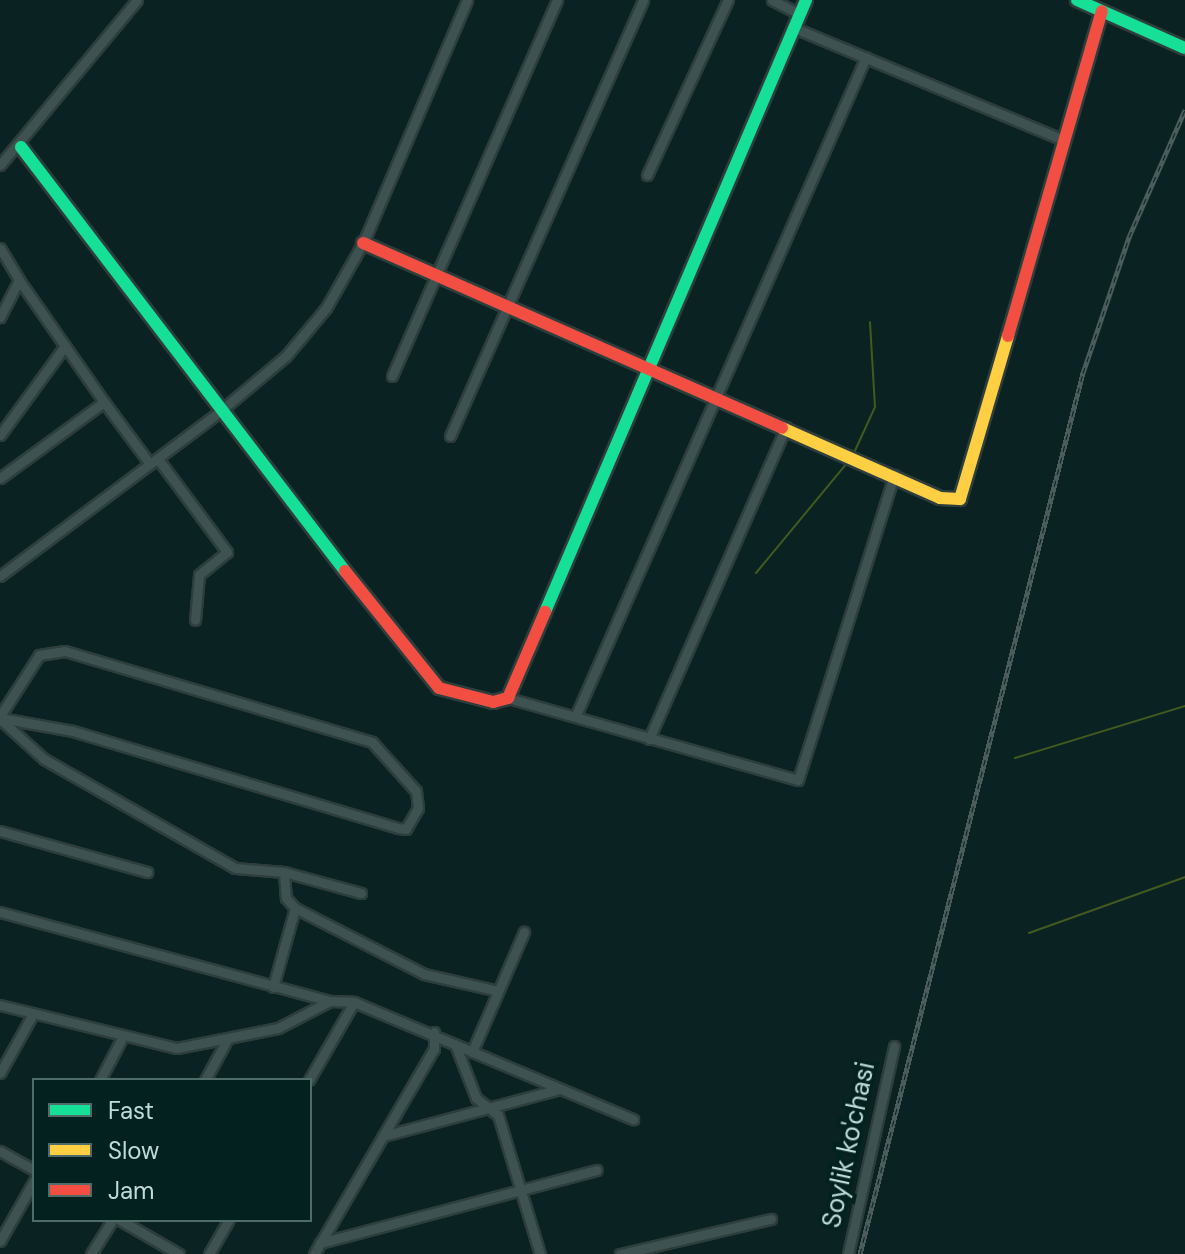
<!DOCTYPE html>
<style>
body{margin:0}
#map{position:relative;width:1185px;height:1254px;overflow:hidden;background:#0a2221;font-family:"DM Sans",sans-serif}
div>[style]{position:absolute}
.stream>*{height:2px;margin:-1px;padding:0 1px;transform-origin:1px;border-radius:1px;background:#425a20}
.roads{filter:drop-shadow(2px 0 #2d3e3c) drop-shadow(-2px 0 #2d3e3c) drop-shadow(0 2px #2d3e3c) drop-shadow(0 -2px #2d3e3c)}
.street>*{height:9px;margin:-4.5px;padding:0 4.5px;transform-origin:4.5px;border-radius:4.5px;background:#3e5251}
.fast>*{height:12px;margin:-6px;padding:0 6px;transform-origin:6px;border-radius:6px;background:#16e098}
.slow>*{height:12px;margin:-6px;padding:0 6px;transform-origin:6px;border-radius:6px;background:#ffcf43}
.jam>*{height:12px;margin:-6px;padding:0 6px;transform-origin:6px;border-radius:6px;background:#f24e42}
.rail>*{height:5px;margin-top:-2.5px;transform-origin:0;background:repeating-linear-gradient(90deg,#03211f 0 6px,#4b5c5b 0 12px);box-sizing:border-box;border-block:2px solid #4b5c5b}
span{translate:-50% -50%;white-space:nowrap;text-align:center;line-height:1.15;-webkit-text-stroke:8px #03211f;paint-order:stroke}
.street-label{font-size:26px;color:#c0dcd9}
.legend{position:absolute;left:32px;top:1078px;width:280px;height:144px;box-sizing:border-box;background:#03211f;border:2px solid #4f6c69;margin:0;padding:10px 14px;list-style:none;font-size:24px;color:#c0dcd9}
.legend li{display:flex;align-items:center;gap:16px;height:40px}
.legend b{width:40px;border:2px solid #4f6c69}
</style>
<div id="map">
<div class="stream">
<i style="left:853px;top:455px;width:53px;rotate:-65.4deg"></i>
<i style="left:875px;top:407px;width:85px;rotate:-93.4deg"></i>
<i style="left:756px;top:573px;width:143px;rotate:-50.4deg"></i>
<i style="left:1015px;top:758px;width:178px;rotate:-17deg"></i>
<i style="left:1029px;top:933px;width:166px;rotate:-19.7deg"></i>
</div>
<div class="roads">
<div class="street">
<i style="left:772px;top:0;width:30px;rotate:27deg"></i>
<i style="left:792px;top:27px;width:294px;rotate:22.6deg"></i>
<i style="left:0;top:165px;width:214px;rotate:-50.3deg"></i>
<i style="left:647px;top:175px;width:193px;rotate:-65.2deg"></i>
<i style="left:0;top:248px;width:37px;rotate:59deg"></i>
<i style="left:19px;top:280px;width:42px;rotate:117.2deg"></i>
<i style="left:19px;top:280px;width:149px;rotate:55.1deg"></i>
<i style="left:392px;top:376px;width:411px;rotate:-66.3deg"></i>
<i style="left:0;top:435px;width:110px;rotate:-53.9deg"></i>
<i style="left:450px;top:436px;width:477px;rotate:-66.1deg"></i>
<i style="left:158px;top:459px;width:116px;rotate:53.4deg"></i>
<i style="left:227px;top:552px;width:36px;rotate:141deg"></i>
<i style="left:199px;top:575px;width:45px;rotate:95.1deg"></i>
<i style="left:0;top:478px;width:129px;rotate:-36.2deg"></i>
<i style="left:104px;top:402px;width:77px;rotate:53.4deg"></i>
<i style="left:0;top:576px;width:272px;rotate:-36.8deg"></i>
<i style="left:218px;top:413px;width:89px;rotate:-40deg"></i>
<i style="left:286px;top:356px;width:62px;rotate:-50.2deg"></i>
<i style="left:326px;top:308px;width:75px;rotate:-60.4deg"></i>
<i style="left:363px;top:243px;width:264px;rotate:-66.8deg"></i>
<i style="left:508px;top:698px;width:301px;rotate:15.8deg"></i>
<i style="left:798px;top:780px;width:320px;rotate:-72.5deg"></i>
<i style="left:576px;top:715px;width:719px;rotate:-66.22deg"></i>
<i style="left:0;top:716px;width:72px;rotate:-57.4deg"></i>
<i style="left:39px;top:655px;width:26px;rotate:-9deg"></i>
<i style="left:65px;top:651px;width:320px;rotate:16.5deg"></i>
<i style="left:372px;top:742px;width:66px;rotate:48.1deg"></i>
<i style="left:416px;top:791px;width:17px;rotate:83deg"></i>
<i style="left:418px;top:808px;width:24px;rotate:120deg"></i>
<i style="left:406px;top:829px;width:8px;rotate:-173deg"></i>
<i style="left:398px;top:828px;width:339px;rotate:-163.4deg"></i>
<i style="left:73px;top:731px;width:74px;rotate:-169.9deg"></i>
<i style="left:0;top:719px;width:59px;rotate:42.3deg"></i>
<i style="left:44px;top:759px;width:220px;rotate:29.7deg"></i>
<i style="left:235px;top:868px;width:49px;rotate:4.7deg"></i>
<i style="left:284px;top:872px;width:80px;rotate:15.3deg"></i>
<i style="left:649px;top:739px;width:341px;rotate:-66.3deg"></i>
<i style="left:0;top:831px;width:153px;rotate:15.6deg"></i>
<i style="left:284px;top:872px;width:26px;rotate:86deg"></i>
<i style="left:286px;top:898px;width:13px;rotate:48deg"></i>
<i style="left:295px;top:908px;width:145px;rotate:27.1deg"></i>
<i style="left:424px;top:974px;width:76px;rotate:12.9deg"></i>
<i style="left:0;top:912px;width:342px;rotate:15.1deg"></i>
<i style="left:273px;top:987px;width:82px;rotate:-74.4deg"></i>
<i style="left:0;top:1005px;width:182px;rotate:13.7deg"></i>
<i style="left:177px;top:1048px;width:103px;rotate:-11.2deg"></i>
<i style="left:278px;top:1028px;width:59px;rotate:-27.4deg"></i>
<i style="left:330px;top:1001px;width:24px;rotate:2deg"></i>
<i style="left:354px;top:1002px;width:303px;rotate:22.8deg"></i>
<i style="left:455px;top:1044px;width:58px;rotate:68.7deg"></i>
<i style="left:476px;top:1098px;width:28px;rotate:38deg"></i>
<i style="left:498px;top:1115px;width:145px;rotate:73.2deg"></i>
<i style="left:472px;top:1052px;width:131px;rotate:-66.6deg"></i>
<i style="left:0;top:1073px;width:68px;rotate:-60.8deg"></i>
<i style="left:100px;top:1080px;width:45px;rotate:-62.3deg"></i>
<i style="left:205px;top:1080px;width:46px;rotate:-61.2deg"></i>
<i style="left:309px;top:1080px;width:90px;rotate:-60deg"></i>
<i style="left:383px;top:1136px;width:179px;rotate:-14.9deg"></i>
<i style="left:0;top:1151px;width:39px;rotate:29deg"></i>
<i style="left:120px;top:1220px;width:68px;rotate:30deg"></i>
<i style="left:0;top:1241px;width:69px;rotate:-60.5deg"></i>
<i style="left:320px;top:1243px;width:286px;rotate:-14.8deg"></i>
<i style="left:91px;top:1254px;width:40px;rotate:-58deg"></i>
<i style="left:209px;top:1254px;width:39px;rotate:-60deg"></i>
<i style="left:314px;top:1254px;width:238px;rotate:-59.7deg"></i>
<i style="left:434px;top:1049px;width:17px;rotate:-90deg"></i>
<i style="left:620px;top:1254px;width:155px;rotate:-13.1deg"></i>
<i style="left:848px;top:1254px;width:213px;rotate:-77.5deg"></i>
</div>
<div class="fast">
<i style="left:1077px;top:0;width:118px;rotate:24deg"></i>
<i style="left:21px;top:147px;width:534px;rotate:52.61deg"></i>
<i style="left:545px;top:612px;width:665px;rotate:-66.9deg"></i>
</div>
<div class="slow">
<i style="left:782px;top:428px;width:173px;rotate:23.9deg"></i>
<i style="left:940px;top:498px;width:20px;rotate:3deg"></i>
<i style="left:960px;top:499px;width:170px;rotate:-73.6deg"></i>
</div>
<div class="jam">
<i style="left:363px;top:243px;width:458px;rotate:23.8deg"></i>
<i style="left:1008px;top:336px;width:338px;rotate:-73.9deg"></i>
<i style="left:345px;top:571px;width:150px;rotate:51.2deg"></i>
<i style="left:439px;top:688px;width:56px;rotate:14.5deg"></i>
<i style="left:493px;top:702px;width:16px;rotate:-15deg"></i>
<i style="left:508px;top:698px;width:94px;rotate:-66.7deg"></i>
</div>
</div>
<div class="rail">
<i style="left:860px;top:1254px;width:909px;rotate:-75.8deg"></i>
<i style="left:1083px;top:373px;width:144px;rotate:-71.3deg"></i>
<i style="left:1129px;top:237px;width:139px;rotate:-66.2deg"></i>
</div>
<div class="street-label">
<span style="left:849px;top:1145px;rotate:-78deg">Soylik ko'chasi</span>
</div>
<ul class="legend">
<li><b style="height:10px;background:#16e098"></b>Fast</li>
<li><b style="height:10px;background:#ffcf43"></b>Slow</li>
<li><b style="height:10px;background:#f24e42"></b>Jam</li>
</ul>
</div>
